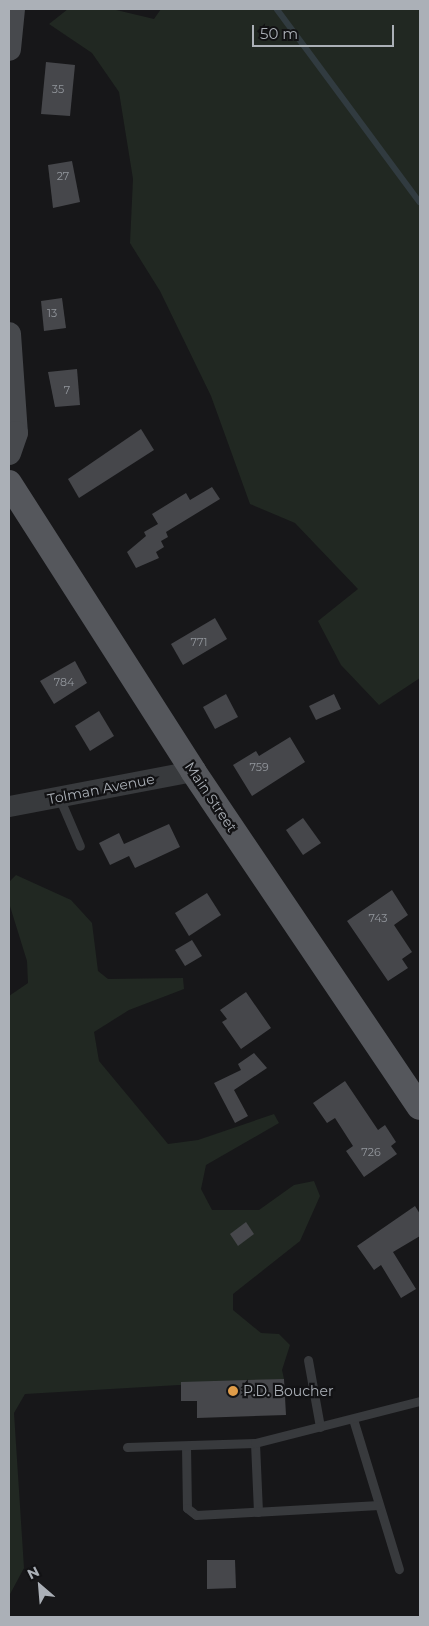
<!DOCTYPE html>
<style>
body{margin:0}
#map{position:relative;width:429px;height:1626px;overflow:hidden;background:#171719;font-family:Montserrat,sans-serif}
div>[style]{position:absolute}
.green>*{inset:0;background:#212822}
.stream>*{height:5.5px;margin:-2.75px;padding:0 2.75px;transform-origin:2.75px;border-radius:2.75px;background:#313b40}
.building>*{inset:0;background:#46474b}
.service>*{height:9px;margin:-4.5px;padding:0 4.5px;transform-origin:4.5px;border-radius:4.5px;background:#383a3d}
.tertiary>*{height:21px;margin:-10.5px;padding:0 10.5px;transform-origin:10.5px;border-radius:10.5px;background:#383a3d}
.secondary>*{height:24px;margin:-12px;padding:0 12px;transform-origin:12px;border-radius:12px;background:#47494d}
.primary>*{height:26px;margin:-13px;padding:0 13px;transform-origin:13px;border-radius:13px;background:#55575c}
.dots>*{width:14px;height:14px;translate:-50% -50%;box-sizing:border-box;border:2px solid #121214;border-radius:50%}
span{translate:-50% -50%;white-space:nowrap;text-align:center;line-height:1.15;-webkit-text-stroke:4.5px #121214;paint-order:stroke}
.number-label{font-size:11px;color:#92969c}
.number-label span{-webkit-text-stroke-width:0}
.street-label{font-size:14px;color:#abb0b7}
.poi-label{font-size:14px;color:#abb0b7}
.left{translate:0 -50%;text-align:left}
.frame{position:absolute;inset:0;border:10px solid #abb0b7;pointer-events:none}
.north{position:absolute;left:15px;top:1561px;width:50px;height:50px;-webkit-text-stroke:4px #121214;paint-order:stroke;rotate:333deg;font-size:14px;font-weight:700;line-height:20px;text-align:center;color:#abb0b7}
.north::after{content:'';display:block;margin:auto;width:18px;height:22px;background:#abb0b7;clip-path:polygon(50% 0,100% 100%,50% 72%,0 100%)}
.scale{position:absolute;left:252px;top:25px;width:142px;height:22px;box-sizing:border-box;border:2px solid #abb0b7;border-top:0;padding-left:6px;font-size:15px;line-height:18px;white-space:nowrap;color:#abb0b7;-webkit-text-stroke:4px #121214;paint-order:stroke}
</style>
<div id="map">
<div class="green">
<i style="clip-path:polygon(68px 9px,112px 9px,154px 19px,161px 9px,420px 9px,420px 678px,379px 705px,341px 665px,318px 621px,358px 589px,295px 523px,250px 504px,211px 396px,160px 291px,130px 243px,133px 179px,119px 92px,92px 53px,49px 24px)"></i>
<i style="clip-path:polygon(16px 875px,71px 900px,92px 923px,98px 971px,108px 979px,183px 978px,184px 989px,129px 1010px,94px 1032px,99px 1061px,168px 1144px,198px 1140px,274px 1114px,279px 1123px,206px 1165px,201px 1189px,212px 1210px,259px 1210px,294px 1185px,314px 1181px,320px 1196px,300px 1241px,233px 1294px,233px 1310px,261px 1333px,279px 1334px,290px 1345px,282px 1370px,284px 1379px,25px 1394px,14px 1413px,24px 1568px,9px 1596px,9px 996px,28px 983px,27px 961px,9px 903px,9px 882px)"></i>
</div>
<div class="stream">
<i style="left:277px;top:9px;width:240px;rotate:53.5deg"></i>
</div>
<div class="building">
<i style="clip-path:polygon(46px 62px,75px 65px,70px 116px,41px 114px)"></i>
<i style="clip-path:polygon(72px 161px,80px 202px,53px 208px,48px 165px)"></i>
<i style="clip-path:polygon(62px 298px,66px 328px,44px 331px,41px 301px)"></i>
<i style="clip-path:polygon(77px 369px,80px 405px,55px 407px,48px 372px)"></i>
<i style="clip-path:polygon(141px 429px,154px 450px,79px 498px,68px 479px)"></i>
<i style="clip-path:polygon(212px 487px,220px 499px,166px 532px,168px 537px,161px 541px,164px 547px,156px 552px,159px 558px,136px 568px,127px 552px,146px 536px,144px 532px,158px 524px,152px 514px,186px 493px,190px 500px)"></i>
<i style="clip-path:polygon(215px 618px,227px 639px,183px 665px,171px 644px)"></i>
<i style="clip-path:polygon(75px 661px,87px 683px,54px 704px,40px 681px)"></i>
<i style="clip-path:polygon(226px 694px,238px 717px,215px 729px,203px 707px)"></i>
<i style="clip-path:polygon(334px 694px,341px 709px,316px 720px,309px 706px)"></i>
<i style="clip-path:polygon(99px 711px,114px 736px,90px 751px,75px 726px)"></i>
<i style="clip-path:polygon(290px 737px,305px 762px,252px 796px,233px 765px,256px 751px,259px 756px)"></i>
<i style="clip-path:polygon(303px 818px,321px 843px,303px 855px,286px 830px)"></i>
<i style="clip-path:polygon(169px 824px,180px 847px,135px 868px,129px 856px,110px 865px,99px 843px,119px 833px,124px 844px)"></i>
<i style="clip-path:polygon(392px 890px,408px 915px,394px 925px,412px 952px,402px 959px,408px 968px,388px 981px,347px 921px)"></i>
<i style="clip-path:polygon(207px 893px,221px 915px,189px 936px,175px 913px)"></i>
<i style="clip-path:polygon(192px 940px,202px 956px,185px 966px,175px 950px)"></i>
<i style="clip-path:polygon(246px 992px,271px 1028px,241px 1049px,222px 1022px,227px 1019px,220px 1010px)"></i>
<i style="clip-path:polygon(254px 1053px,267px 1068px,234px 1090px,248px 1116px,235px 1123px,214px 1083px,241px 1070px,238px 1064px)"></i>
<i style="clip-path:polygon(345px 1081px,378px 1130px,385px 1125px,396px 1142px,391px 1146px,397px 1154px,364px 1177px,346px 1151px,353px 1146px,335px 1118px,327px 1123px,313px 1103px)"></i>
<i style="clip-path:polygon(415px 1206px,420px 1214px,420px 1236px,393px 1252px,416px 1289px,401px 1298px,381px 1265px,374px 1270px,357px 1246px)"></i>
<i style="clip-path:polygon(246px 1222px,254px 1234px,238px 1246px,230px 1234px)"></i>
<i style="clip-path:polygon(284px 1379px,286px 1415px,197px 1418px,197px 1401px,181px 1401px,181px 1382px)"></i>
<i style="clip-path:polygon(207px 1560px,235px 1560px,236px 1588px,207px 1589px)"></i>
</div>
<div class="service">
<i style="left:59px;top:797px;width:53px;rotate:66.8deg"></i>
<i style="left:308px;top:1360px;width:68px;rotate:79.8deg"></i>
<i style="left:353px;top:1419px;width:157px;rotate:73deg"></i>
<i style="left:255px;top:1443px;width:69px;rotate:87.5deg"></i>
<i style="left:186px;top:1446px;width:62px;rotate:89.1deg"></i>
<i style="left:187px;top:1508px;width:11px;rotate:38deg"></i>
<i style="left:196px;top:1515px;width:183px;rotate:-3.1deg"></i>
<i style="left:127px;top:1447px;width:128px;rotate:-1.8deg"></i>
<i style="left:255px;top:1443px;width:170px;rotate:-14.3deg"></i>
</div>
<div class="tertiary">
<i style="left:9px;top:806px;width:187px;rotate:-10.8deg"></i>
</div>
<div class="secondary">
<i style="left:9px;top:49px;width:40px;rotate:-84.3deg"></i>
<i style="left:9px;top:334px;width:99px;rotate:86deg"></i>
<i style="left:16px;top:433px;width:21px;rotate:109deg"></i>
</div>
<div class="primary">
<i style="left:9px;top:483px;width:342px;rotate:57.4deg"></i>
<i style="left:193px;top:771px;width:405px;rotate:56deg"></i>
</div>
<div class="dots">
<i style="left:233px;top:1391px;background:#df9c49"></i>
</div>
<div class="number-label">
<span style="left:58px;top:89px">35</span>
<span style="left:63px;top:176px">27</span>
<span style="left:52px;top:313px">13</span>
<span style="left:67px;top:390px">7</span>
<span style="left:199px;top:642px">771</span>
<span style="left:64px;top:682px">784</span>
<span style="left:259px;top:767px">759</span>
<span style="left:378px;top:918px">743</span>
<span style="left:371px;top:1152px">726</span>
</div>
<div class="street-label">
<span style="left:101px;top:789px;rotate:-11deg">Tolman Avenue</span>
<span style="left:211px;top:797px;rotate:56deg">Main Street</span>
</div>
<div class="poi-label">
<span class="left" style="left:243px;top:1391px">P.D. Boucher</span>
</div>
<div class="frame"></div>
<div class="north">N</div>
<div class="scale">50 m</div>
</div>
